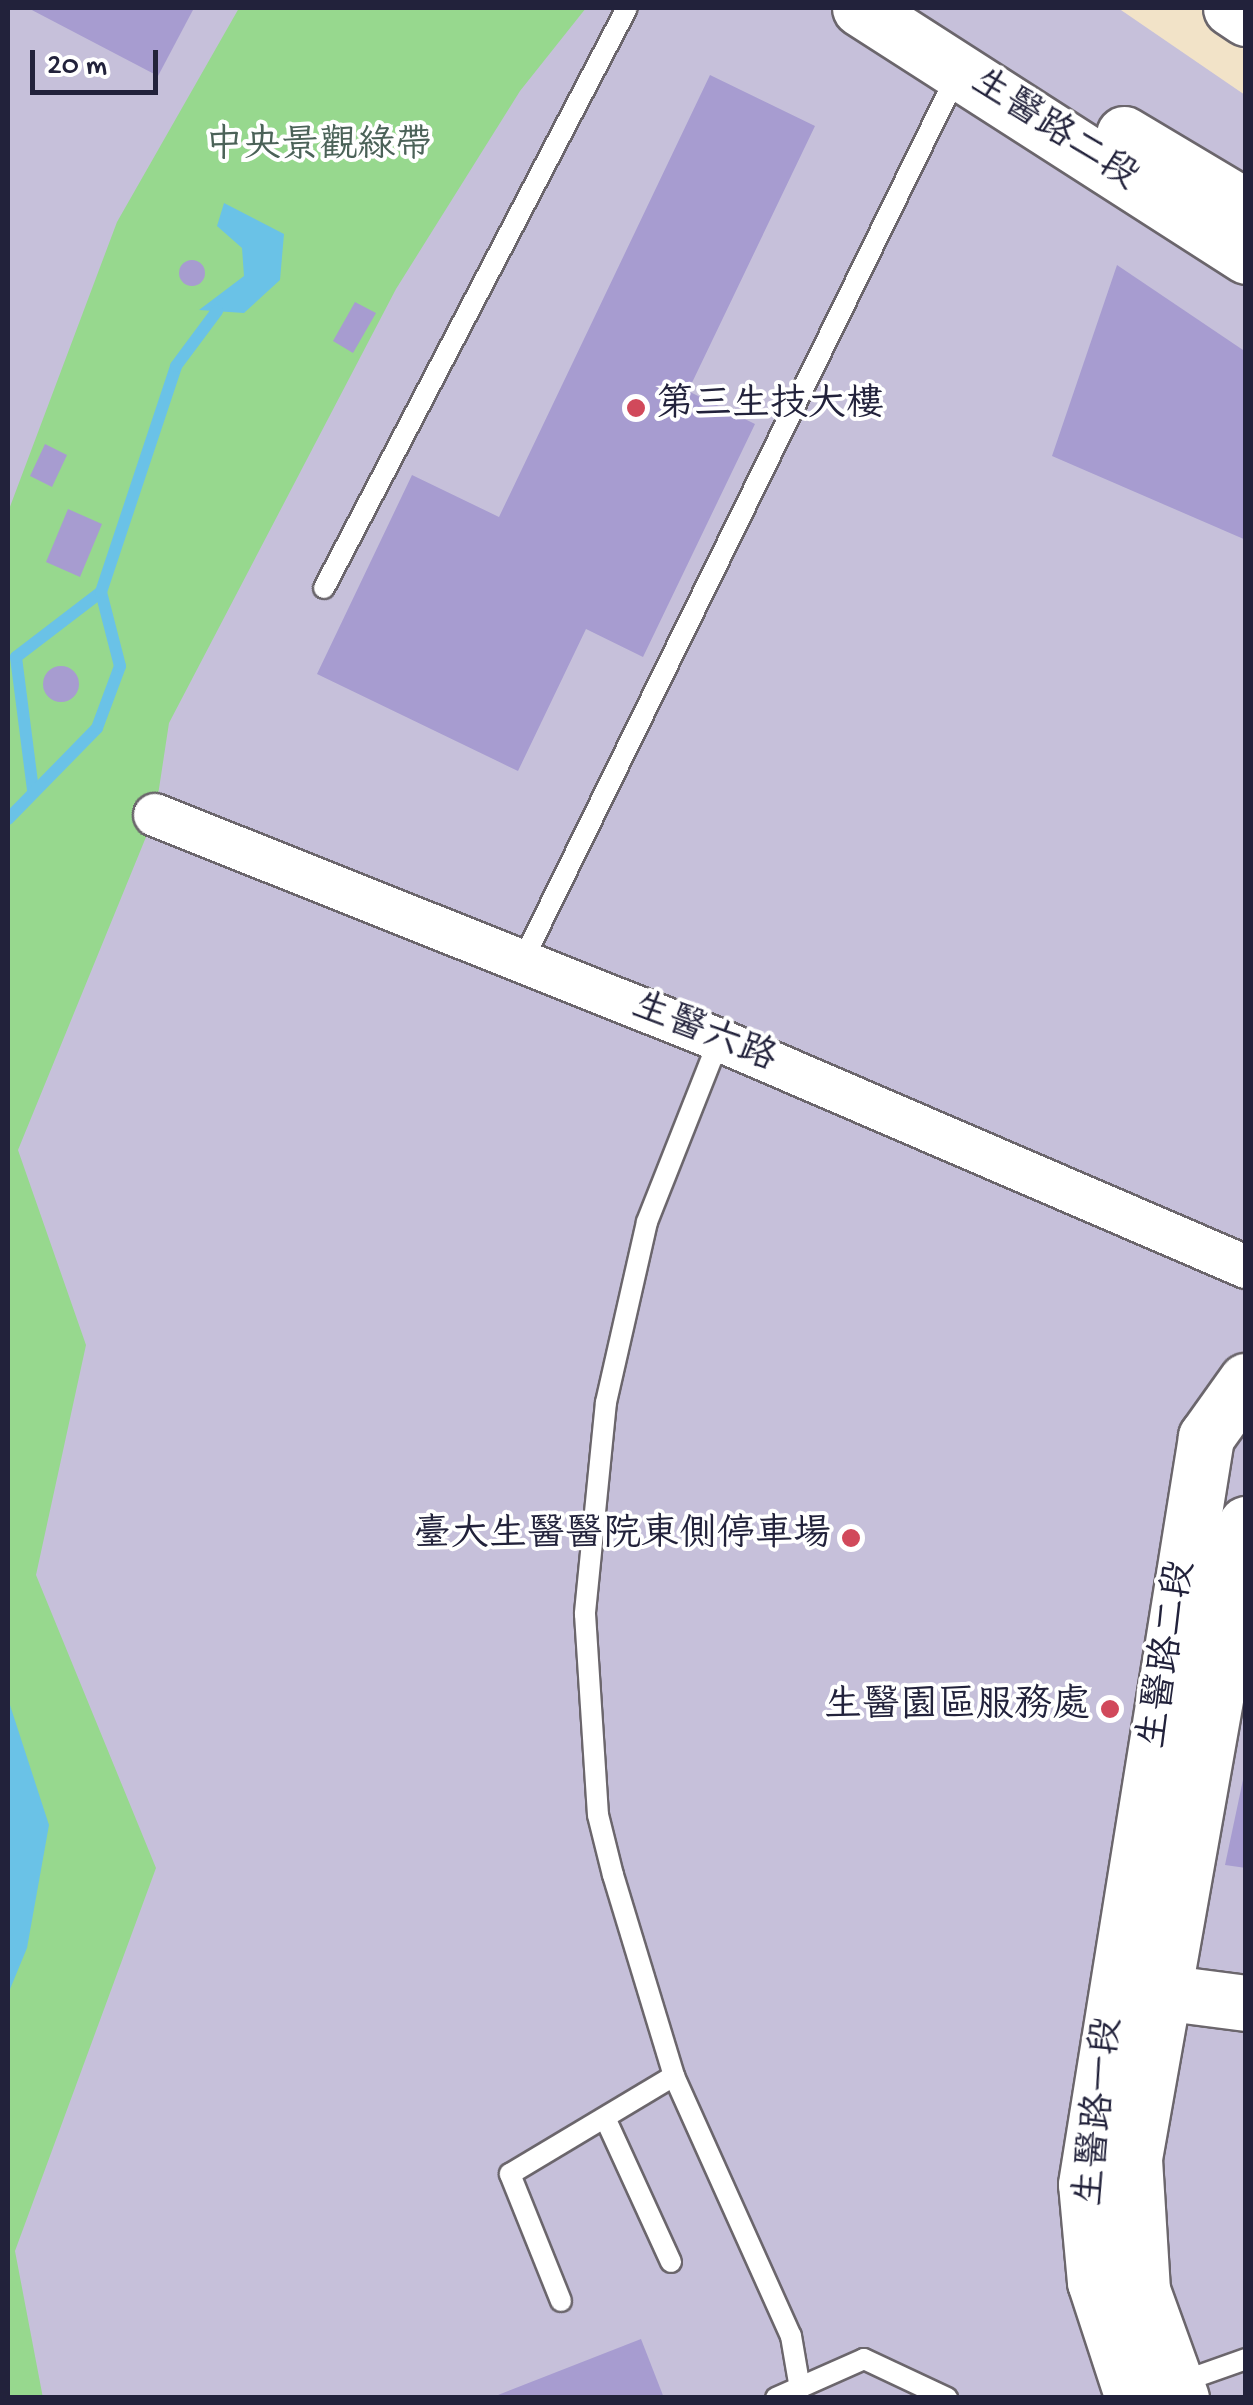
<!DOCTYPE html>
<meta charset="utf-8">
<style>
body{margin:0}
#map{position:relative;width:1253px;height:2405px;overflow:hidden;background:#f2e3c8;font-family:"Gochi Hand","LXGW WenKai TC",sans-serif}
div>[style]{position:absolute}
.industrial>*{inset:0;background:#c6c0da}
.green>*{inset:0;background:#97d88e}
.water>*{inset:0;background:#6ac2e7}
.stream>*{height:12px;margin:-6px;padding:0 6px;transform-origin:6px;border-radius:6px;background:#6ac2e7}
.building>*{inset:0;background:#a79cd0}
.round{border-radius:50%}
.roads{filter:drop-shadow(2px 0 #6b666c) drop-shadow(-2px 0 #6b666c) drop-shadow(0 2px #6b666c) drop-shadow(0 -2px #6b666c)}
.lane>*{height:20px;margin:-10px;padding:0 10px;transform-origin:10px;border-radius:10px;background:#fff}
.street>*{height:42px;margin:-21px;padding:0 21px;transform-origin:21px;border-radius:21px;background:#fff}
.secondary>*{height:55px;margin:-27.5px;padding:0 27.5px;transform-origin:27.5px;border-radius:27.5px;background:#fff}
.dots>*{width:28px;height:28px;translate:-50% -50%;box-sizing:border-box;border:5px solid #fff;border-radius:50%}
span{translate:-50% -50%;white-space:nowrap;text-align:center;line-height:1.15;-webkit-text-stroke:8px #fff;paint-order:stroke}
.street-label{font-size:38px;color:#22223b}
.park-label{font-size:38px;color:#4b6258}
.poi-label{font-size:38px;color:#22223b}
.left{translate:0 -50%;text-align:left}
.right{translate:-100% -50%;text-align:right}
.frame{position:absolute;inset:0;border:10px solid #22223b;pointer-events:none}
.scale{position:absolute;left:30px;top:50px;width:128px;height:45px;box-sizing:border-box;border:5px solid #22223b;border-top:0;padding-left:12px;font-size:30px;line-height:35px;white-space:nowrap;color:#22223b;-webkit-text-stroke:8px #fff;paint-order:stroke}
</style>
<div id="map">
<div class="industrial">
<i style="clip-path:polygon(8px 8px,1118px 8px,1245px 95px,1245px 2397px,8px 2398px)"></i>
</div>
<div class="green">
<i style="clip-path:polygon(239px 8px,586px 8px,520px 91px,396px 289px,169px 723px,155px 815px,18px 1150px,86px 1345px,36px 1575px,156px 1868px,15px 2251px,43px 2398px,8px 2397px,8px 512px,117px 222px)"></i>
</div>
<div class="water">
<i style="clip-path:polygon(224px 203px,284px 234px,280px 280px,244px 313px,199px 310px,244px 276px,242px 248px,217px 226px)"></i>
<i style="clip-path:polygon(8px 1699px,49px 1825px,27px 1948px,8px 1994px)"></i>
</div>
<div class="stream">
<i style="left:33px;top:790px;width:134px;rotate:-97.3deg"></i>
<i style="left:16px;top:657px;width:107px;rotate:-37.4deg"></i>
<i style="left:8px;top:819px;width:127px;rotate:-45.6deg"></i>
<i style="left:97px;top:728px;width:66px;rotate:-69.6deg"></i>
<i style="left:120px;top:666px;width:76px;rotate:-104.4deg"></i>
<i style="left:101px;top:592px;width:238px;rotate:-71.6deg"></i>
<i style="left:176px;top:366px;width:69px;rotate:-53.3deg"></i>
</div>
<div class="building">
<i style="clip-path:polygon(28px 8px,194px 8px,158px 76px)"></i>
<i style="clip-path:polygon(710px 75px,815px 126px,688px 391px,755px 424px,643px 657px,586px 629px,518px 771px,317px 674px,412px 475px,499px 517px)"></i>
<i class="round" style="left:179px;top:260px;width:26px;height:26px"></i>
<i style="clip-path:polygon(1117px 265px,1246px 352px,1246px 540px,1052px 456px)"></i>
<i style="clip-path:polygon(355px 302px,376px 313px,353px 353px,333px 341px)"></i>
<i style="clip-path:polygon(45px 444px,67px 455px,52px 487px,30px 476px)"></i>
<i style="clip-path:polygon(68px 509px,102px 524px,80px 577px,46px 562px)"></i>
<i class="round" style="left:43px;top:666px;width:36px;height:36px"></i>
<i style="clip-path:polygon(1244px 1775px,1246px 1775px,1246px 1868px,1225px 1865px)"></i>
<i style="clip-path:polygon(641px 2339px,664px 2398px,493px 2398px,493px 2397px)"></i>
</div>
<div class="roads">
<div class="lane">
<i style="left:324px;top:588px;width:654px;rotate:-62.42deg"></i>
<i style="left:522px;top:962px;width:988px;rotate:-63.88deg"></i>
<i style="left:719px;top:1040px;width:196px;rotate:111.6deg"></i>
<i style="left:647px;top:1222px;width:185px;rotate:102.8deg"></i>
<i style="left:606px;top:1402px;width:213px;rotate:95.7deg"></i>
<i style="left:585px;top:1614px;width:201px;rotate:86.3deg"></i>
<i style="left:598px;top:1815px;width:62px;rotate:76deg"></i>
<i style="left:613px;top:1875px;width:210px;rotate:73.1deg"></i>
<i style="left:674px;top:2076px;width:285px;rotate:65.8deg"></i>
<i style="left:791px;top:2336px;width:48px;rotate:80.3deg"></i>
<i style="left:606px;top:2120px;width:156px;rotate:65.4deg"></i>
<i style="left:561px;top:2301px;width:137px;rotate:-111.9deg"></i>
<i style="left:510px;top:2174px;width:191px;rotate:-30.9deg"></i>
<i style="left:1178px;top:2383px;width:72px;rotate:-19.4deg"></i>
<i style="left:776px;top:2398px;width:96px;rotate:-23.9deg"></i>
<i style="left:864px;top:2359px;width:92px;rotate:25.2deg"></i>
</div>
<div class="street">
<i style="left:155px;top:815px;width:607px;rotate:21.75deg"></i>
<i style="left:719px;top:1040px;width:574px;rotate:23.3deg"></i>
</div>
<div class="secondary">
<i style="left:860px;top:8px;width:459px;rotate:32.7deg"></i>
<i style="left:1231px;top:8px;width:18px;rotate:34deg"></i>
<i style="left:1124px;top:134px;width:142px;rotate:30.9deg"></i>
<i style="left:1123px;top:1987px;width:124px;rotate:7.4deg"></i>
<i style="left:1133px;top:2398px;width:122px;rotate:-108.1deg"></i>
<i style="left:1095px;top:2282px;width:98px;rotate:-95.2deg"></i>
<i style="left:1086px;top:2184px;width:757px;rotate:-80.87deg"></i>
<i style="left:1206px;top:1437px;width:69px;rotate:-54.5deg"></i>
<i style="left:1181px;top:2398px;width:115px;rotate:-109.9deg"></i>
<i style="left:1142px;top:2290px;width:132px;rotate:-93.5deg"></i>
<i style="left:1134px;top:2158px;width:644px;rotate:-79.98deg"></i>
</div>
</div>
<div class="dots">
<i style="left:636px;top:408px;background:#d1495b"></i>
<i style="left:851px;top:1538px;background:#d1495b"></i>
<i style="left:1110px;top:1709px;background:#d1495b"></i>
</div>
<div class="street-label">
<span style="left:1053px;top:132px;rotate:33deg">生醫路二段</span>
<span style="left:703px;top:1035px;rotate:22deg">生醫六路</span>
<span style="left:1170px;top:1655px;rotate:-81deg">生醫路二段</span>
<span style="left:1102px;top:2112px;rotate:-84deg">生醫路一段</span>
</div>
<div class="park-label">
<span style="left:319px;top:149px">中央景觀綠帶</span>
</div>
<div class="poi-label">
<span class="left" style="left:656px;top:408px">第三生技大樓</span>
<span class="right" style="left:831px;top:1538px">臺大生醫醫院東側停車場</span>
<span class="right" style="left:1090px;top:1709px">生醫園區服務處</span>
</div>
<div class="frame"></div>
<div class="scale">20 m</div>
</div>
